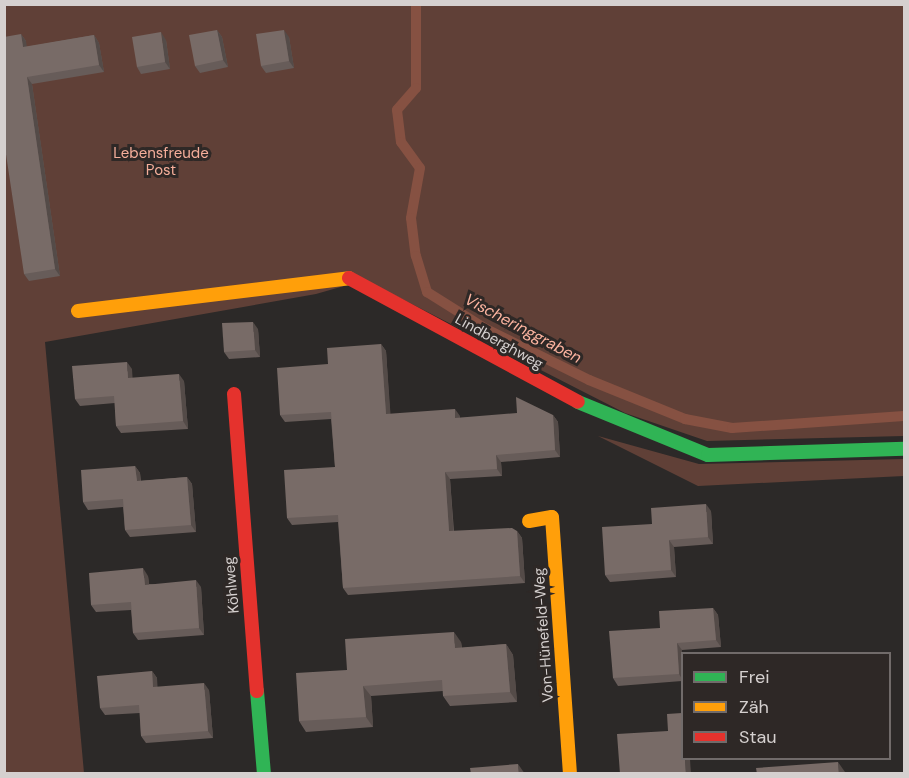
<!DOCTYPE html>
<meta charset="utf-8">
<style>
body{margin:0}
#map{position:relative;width:909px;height:778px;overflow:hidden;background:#2c2928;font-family:"DM Sans",sans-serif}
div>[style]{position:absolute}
.green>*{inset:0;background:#604037}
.stream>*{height:10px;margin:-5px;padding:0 5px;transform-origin:5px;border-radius:5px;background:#865142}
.fast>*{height:14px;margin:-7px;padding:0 7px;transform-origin:7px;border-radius:7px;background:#30b455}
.slow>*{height:14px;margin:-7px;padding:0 7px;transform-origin:7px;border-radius:7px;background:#ff9f0a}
.jam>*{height:14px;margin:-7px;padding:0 7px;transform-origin:7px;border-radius:7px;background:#e5322d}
.wall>*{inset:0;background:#675c59}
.shaded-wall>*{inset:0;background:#544b48}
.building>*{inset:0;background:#786b67}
span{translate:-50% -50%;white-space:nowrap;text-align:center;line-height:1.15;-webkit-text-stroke:6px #2e2826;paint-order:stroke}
.park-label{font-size:15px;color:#f5ae9a}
.street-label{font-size:15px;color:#d5d0cf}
.water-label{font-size:16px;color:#fcb4a0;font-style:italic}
.frame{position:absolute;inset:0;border:6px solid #d5d0cf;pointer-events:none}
.legend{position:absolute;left:681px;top:652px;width:210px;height:108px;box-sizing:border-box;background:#2e2826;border:2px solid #716b6a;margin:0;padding:8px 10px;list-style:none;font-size:18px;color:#d5d0cf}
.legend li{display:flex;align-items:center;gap:12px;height:30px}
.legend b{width:30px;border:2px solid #716b6a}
</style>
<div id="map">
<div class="green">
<i style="clip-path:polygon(5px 5px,904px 5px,904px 436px,707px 441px,625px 413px,365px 280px,316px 294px,45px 342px,84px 773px,5px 774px)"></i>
<i style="clip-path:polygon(598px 436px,699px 464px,904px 459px,904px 476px,698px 486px)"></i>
</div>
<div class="stream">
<i style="left:416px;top:4px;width:84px;rotate:90deg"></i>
<i style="left:416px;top:88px;width:29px;rotate:131deg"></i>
<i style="left:397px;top:110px;width:32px;rotate:83deg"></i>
<i style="left:401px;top:142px;width:32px;rotate:54deg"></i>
<i style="left:420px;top:168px;width:51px;rotate:100.2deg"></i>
<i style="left:411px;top:218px;width:38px;rotate:83deg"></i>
<i style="left:416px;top:256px;width:38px;rotate:73deg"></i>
<i style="left:427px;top:292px;width:70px;rotate:32.1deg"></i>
<i style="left:486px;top:329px;width:115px;rotate:26.3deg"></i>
<i style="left:589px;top:380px;width:104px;rotate:22.1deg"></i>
<i style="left:685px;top:419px;width:48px;rotate:10.8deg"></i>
<i style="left:732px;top:428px;width:172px;rotate:-4deg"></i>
</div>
<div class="fast">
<i style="left:578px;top:402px;width:140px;rotate:22.2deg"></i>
<i style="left:708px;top:455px;width:196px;rotate:-1.8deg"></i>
<i style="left:257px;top:691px;width:83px;rotate:85.2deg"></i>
</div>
<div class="slow">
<i style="left:78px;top:311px;width:273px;rotate:-6.9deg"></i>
<i style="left:529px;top:521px;width:23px;rotate:-10deg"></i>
<i style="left:552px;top:517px;width:258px;rotate:86deg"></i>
</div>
<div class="jam">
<i style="left:349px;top:278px;width:260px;rotate:28.4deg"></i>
<i style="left:234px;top:394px;width:298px;rotate:85.6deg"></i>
</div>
<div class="wall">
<i style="clip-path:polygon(217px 30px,222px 37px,228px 67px,200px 73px,195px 66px)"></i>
<i style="clip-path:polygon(21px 34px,26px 41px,26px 47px,94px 35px,99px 43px,104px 72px,32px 84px,60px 276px,29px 281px,24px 274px)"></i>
<i style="clip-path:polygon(289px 37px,294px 68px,266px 73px,261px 66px)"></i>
<i style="clip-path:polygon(166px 40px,170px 69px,141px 74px,137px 67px)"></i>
<i style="clip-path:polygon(258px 329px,260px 357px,229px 359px,224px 352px)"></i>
<i style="clip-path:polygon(381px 344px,386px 351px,390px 414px,460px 416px,460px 418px,553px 415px,558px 422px,560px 457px,501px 462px,502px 476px,450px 479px,454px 531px,517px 531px,522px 538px,525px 583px,348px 595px,343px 588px,338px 522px,292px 525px,287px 518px,335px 467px,331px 419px,285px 422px,280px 415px)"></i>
<i style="clip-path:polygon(132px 369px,132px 378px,184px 381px,188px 429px,121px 433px,116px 426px,115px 403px,80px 406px,75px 399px)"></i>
<i style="clip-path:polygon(135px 466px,140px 473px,141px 481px,187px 477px,192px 484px,196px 532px,130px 537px,125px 530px,123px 507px,88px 510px,83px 502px)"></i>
<i style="clip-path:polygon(711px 511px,713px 544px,674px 547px,676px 577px,610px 582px,605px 575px,652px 524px)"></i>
<i style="clip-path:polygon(148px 576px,149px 584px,201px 587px,204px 635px,138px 640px,133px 633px,131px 610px,96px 612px,91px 605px)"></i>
<i style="clip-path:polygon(713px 608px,718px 615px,721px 647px,682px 650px,682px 681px,618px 686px,613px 678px,660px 628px)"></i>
<i style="clip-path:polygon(461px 642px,462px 648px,506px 644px,513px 655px,517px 702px,450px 706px,443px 696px,443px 691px,371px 696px,373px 727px,306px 732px,299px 721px,347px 670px)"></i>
<i style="clip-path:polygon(152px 671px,157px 678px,157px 687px,209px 690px,213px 738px,146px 743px,141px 736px,140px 713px,105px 715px,100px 708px)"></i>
</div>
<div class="shaded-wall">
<i style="clip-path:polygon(217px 30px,222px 37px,228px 67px,223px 60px)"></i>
<i style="clip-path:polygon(284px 30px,289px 37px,294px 68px,289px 61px)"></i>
<i style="clip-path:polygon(161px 32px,166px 40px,170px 69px,165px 62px)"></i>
<i style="clip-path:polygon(21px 34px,26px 41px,28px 54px,23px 47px)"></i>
<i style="clip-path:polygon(94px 35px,99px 43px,104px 72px,99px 65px)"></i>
<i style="clip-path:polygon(27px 77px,32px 84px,60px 276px,55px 269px)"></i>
<i style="clip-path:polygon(253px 322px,258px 329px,260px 357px,255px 350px)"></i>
<i style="clip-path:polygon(381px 344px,386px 351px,391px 421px,386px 414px)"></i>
<i style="clip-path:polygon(127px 362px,132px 369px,133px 385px,128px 378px)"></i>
<i style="clip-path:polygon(179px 374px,184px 381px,188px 429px,183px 421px)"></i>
<i style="clip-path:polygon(455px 409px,460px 416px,460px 426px,455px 418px)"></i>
<i style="clip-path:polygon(553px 415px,558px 422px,560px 457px,555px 450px)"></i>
<i style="clip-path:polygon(496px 455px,501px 462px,502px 476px,497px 469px)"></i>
<i style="clip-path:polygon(135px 466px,140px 473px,141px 488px,137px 481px)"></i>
<i style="clip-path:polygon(445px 472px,450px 479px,454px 539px,449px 531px)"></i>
<i style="clip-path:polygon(187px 477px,192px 484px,196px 532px,191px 525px)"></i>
<i style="clip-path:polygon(706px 504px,711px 511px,713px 544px,708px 537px)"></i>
<i style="clip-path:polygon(517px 531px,522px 538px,525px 583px,520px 576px)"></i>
<i style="clip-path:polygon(669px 540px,674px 547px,676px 577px,671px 570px)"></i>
<i style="clip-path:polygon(143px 568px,148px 576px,150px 592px,145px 585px)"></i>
<i style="clip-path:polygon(196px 580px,201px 587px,204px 635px,199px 628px)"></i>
<i style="clip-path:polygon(713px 608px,718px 615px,721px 647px,716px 640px)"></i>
<i style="clip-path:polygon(454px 632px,461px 642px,463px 658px,455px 648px)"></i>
<i style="clip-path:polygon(677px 643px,682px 650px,682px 679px,679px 674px)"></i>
<i style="clip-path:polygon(506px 644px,513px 655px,517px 702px,510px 692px)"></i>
<i style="clip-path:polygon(152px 671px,157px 678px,158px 694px,153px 687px)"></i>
<i style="clip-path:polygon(204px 683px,209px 690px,213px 738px,208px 731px)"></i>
<i style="clip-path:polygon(363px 686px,371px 696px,373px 727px,366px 717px)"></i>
<i style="clip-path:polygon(685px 759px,690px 759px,691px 774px,686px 774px)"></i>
<i style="clip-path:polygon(838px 762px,845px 772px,845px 774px,839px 774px)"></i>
<i style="clip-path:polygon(518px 764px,525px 774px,519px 774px)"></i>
</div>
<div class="building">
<i style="clip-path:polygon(217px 30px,223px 60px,195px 66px,189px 35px)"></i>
<i style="clip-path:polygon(284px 30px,289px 61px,261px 66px,256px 34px)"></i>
<i style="clip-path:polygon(161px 32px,165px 62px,137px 67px,132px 37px)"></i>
<i style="clip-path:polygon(21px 34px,23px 47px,94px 35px,99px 65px,27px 77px,55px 269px,24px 274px,4px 141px,4px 37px)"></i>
<i style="clip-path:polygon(253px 322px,255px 350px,224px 352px,222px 323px)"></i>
<i style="clip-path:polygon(381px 344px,386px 414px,455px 409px,455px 418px,517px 413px,516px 397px,553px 415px,555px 450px,496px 455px,497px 469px,445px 472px,449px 531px,512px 528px,517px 531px,520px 576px,343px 588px,338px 515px,287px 518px,284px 470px,335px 467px,331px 412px,280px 415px,277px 368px,328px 364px,327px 348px)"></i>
<i style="clip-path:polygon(127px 362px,128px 378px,179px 374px,183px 421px,116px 426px,114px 396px,75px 399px,72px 366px)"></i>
<i style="clip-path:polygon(135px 466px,137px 481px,187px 477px,191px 525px,125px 530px,123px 499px,83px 502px,81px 470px)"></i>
<i style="clip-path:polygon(706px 504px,708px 537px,669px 540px,671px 570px,605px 575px,602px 527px,652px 524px,651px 508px)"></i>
<i style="clip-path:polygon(143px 568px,145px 585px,196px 580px,199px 628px,133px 633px,131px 602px,91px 605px,89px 573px)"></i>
<i style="clip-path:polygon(713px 608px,716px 640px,677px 643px,679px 674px,613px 678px,609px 631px,660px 628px,659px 611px)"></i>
<i style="clip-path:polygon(454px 632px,455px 648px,506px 644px,510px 692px,443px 696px,442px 680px,363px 686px,366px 717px,299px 721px,296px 673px,347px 670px,345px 639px)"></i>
<i style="clip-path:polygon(152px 671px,153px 687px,204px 683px,208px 731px,141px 736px,139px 705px,100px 708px,97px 676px)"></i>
<i style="clip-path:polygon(682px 713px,682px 759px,685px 759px,686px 774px,620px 774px,617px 734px,668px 731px,667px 714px)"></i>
<i style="clip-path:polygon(838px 762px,839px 774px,757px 774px,756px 768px)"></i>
<i style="clip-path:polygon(518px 764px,519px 774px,471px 774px,470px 768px)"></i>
</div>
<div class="park-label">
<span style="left:161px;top:162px">Lebensfreude<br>Post</span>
</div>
<div class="street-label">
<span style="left:499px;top:342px;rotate:29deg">Lindberghweg</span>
<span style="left:232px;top:585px;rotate:-95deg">Köhlweg</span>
<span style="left:544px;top:635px;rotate:-94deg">Von-Hünefeld-Weg</span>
</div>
<div class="water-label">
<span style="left:523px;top:329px;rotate:28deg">Vischeringgraben</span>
</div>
<div class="frame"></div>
<ul class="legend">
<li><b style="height:8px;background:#30b455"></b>Frei</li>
<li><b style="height:8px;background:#ff9f0a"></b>Zäh</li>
<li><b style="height:8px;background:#e5322d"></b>Stau</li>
</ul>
</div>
